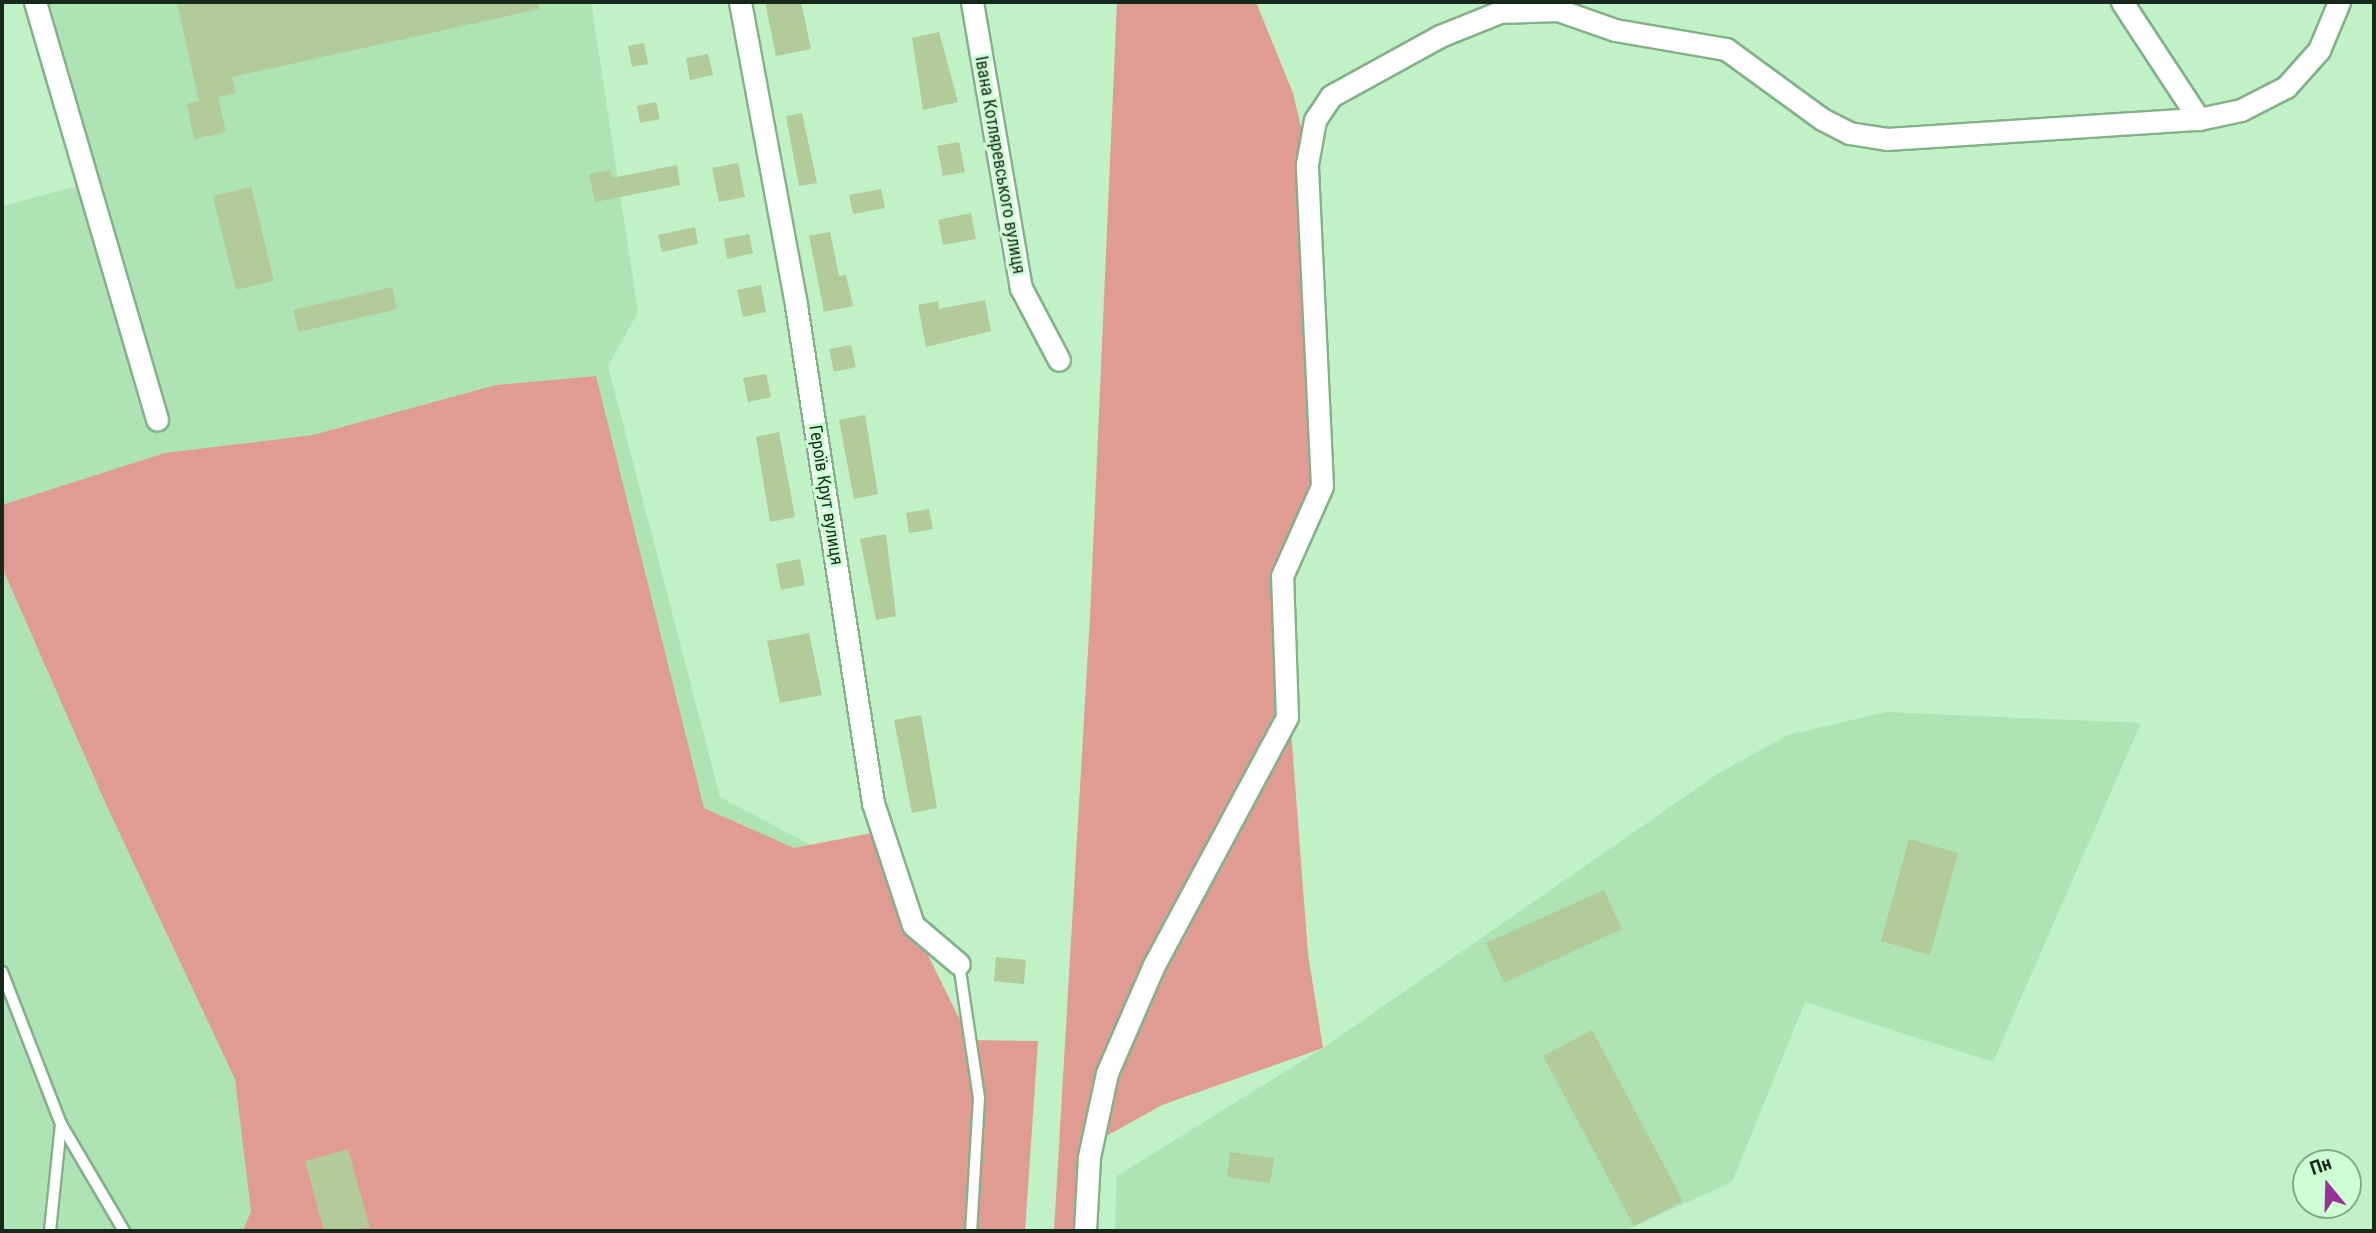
<!DOCTYPE html>
<meta charset="utf-8">
<style>
body{margin:0}
#map{position:relative;width:2376px;height:1233px;overflow:hidden;background:#c0f1c7;font-family:"Roboto Condensed",sans-serif}
div>[style]{position:absolute}
.built>*{inset:0;background:#aee3b6}
.green>*{inset:0;background:#e09c92}
.building>*{inset:0;background:#b2cb98}
.roads{filter:drop-shadow(2px 0 #83b18a) drop-shadow(-2px 0 #83b18a) drop-shadow(0 2px #83b18a) drop-shadow(0 -2px #83b18a)}
.lane>*{height:10px;margin:-5px;padding:0 5px;transform-origin:5px;border-radius:5px;background:#fff}
.street>*{height:21px;margin:-10.5px;padding:0 10.5px;transform-origin:10.5px;border-radius:10.5px;background:#fff}
span{translate:-50% -50%;white-space:nowrap;text-align:center;line-height:1.15;-webkit-text-stroke:6px #cdfed4;paint-order:stroke}
.street-label{font-size:18px;color:#16291a}
.frame{position:absolute;inset:0;border:4px solid #16291a;pointer-events:none}
.north{position:absolute;left:2292px;top:1149px;width:70px;height:70px;box-sizing:border-box;background:#cdfed4;border:2px solid #84a98a;border-radius:50%;rotate:341deg;font-size:19px;font-weight:700;line-height:28px;text-align:center;color:#16291a}
.north::after{content:'';display:block;margin:auto;width:24px;height:32px;background:#993296;clip-path:polygon(50% 0,100% 100%,50% 72%,0 100%)}
</style>
<div id="map">
<div class="built">
<i style="clip-path:polygon(39px 2px,591px 2px,638px 312px,608px 366px,720px 797px,844px 863px,955px 1231px,2px 1231px,2px 206px,90px 183px)"></i>
<i style="clip-path:polygon(1886px 712px,2141px 723px,1993px 1062px,1805px 1002px,1732px 1182px,1624px 1231px,1115px 1231px,1117px 1176px,1323px 1048px,1719px 773px,1788px 735px)"></i>
</div>
<div class="green">
<i style="clip-path:polygon(1117px 2px,1256px 2px,1293px 93px,1305px 144px,1322px 486px,1279px 572px,1308px 954px,1323px 1048px,1162px 1105px,1092px 1144px,1086px 1231px,1054px 1231px,1090px 617px)"></i>
<i style="clip-path:polygon(596px 376px,704px 808px,794px 848px,882px 831px,913px 925px,970px 1040px,1038px 1041px,1025px 1231px,243px 1231px,251px 1211px,235px 1079px,105px 802px,2px 567px,2px 505px,165px 453px,313px 435px,496px 385px)"></i>
</div>
<div class="building">
<i style="clip-path:polygon(177px 2px,538px 2px,539px 9px,232px 77px,236px 93px,218px 97px,226px 132px,194px 139px,187px 104px,199px 101px)"></i>
<i style="clip-path:polygon(765px 2px,801px 2px,811px 49px,776px 56px)"></i>
<i style="clip-path:polygon(939px 32px,958px 102px,923px 110px,912px 38px)"></i>
<i style="clip-path:polygon(644px 43px,648px 64px,632px 67px,628px 46px)"></i>
<i style="clip-path:polygon(708px 54px,713px 75px,690px 80px,686px 58px)"></i>
<i style="clip-path:polygon(656px 102px,660px 119px,640px 123px,637px 106px)"></i>
<i style="clip-path:polygon(802px 113px,817px 183px,799px 186px,786px 116px)"></i>
<i style="clip-path:polygon(959px 142px,965px 172px,943px 176px,937px 146px)"></i>
<i style="clip-path:polygon(738px 163px,745px 197px,719px 202px,712px 168px)"></i>
<i style="clip-path:polygon(677px 165px,680px 185px,595px 202px,589px 174px,610px 170px,612px 178px)"></i>
<i style="clip-path:polygon(251px 187px,274px 281px,236px 290px,213px 196px)"></i>
<i style="clip-path:polygon(881px 189px,885px 208px,853px 214px,849px 195px)"></i>
<i style="clip-path:polygon(971px 213px,976px 239px,943px 245px,938px 220px)"></i>
<i style="clip-path:polygon(695px 227px,698px 244px,662px 252px,658px 235px)"></i>
<i style="clip-path:polygon(830px 232px,839px 276px,846px 275px,853px 306px,824px 312px,809px 236px)"></i>
<i style="clip-path:polygon(749px 234px,753px 253px,727px 259px,724px 239px)"></i>
<i style="clip-path:polygon(761px 285px,766px 312px,743px 317px,737px 290px)"></i>
<i style="clip-path:polygon(392px 287px,397px 309px,299px 332px,293px 310px)"></i>
<i style="clip-path:polygon(985px 300px,991px 331px,926px 347px,918px 305px,938px 301px,939px 309px)"></i>
<i style="clip-path:polygon(851px 345px,856px 367px,834px 372px,829px 349px)"></i>
<i style="clip-path:polygon(766px 374px,771px 397px,748px 402px,743px 378px)"></i>
<i style="clip-path:polygon(865px 415px,878px 494px,854px 499px,839px 420px)"></i>
<i style="clip-path:polygon(779px 432px,795px 517px,770px 522px,756px 437px)"></i>
<i style="clip-path:polygon(929px 509px,933px 529px,909px 533px,906px 513px)"></i>
<i style="clip-path:polygon(886px 534px,896px 616px,876px 620px,860px 539px)"></i>
<i style="clip-path:polygon(800px 559px,805px 585px,781px 590px,776px 564px)"></i>
<i style="clip-path:polygon(809px 633px,822px 695px,780px 703px,767px 641px)"></i>
<i style="clip-path:polygon(921px 715px,937px 808px,912px 813px,894px 720px)"></i>
<i style="clip-path:polygon(1909px 839px,1958px 853px,1930px 955px,1881px 941px)"></i>
<i style="clip-path:polygon(1604px 890px,1622px 929px,1504px 983px,1486px 943px)"></i>
<i style="clip-path:polygon(996px 957px,1026px 960px,1024px 984px,994px 981px)"></i>
<i style="clip-path:polygon(1592px 1030px,1683px 1201px,1634px 1226px,1543px 1056px)"></i>
<i style="clip-path:polygon(348px 1149px,370px 1228px,324px 1231px,305px 1161px)"></i>
<i style="clip-path:polygon(1230px 1152px,1274px 1158px,1270px 1183px,1227px 1177px)"></i>
</div>
<div class="roads">
<div class="lane">
<i style="left:959px;top:964px;width:135px;rotate:81.5deg"></i>
<i style="left:979px;top:1098px;width:133px;rotate:93.4deg"></i>
<i style="left:2px;top:972px;width:163px;rotate:68.8deg"></i>
<i style="left:61px;top:1124px;width:124px;rotate:59.5deg"></i>
<i style="left:50px;top:1231px;width:108px;rotate:-84.1deg"></i>
</div>
<div class="street">
<i style="left:35px;top:2px;width:435px;rotate:73.7deg"></i>
<i style="left:740px;top:2px;width:308px;rotate:79.5deg"></i>
<i style="left:796px;top:305px;width:504px;rotate:81.21deg"></i>
<i style="left:873px;top:803px;width:128px;rotate:71.8deg"></i>
<i style="left:913px;top:925px;width:60px;rotate:40.3deg"></i>
<i style="left:972px;top:2px;width:290px;rotate:80.3deg"></i>
<i style="left:1021px;top:288px;width:81px;rotate:62.2deg"></i>
<i style="left:2122px;top:2px;width:140px;rotate:56.7deg"></i>
<i style="left:1085px;top:1231px;width:74px;rotate:-86.9deg"></i>
<i style="left:1089px;top:1157px;width:86px;rotate:-77.9deg"></i>
<i style="left:1107px;top:1073px;width:118px;rotate:-66.5deg"></i>
<i style="left:1154px;top:965px;width:281px;rotate:-61.8deg"></i>
<i style="left:1287px;top:717px;width:141px;rotate:-92deg"></i>
<i style="left:1282px;top:576px;width:98px;rotate:-66deg"></i>
<i style="left:1322px;top:486px;width:322px;rotate:-92.7deg"></i>
<i style="left:1307px;top:164px;width:45px;rotate:-79.7deg"></i>
<i style="left:1315px;top:120px;width:29px;rotate:-56deg"></i>
<i style="left:1331px;top:96px;width:124px;rotate:-28.8deg"></i>
<i style="left:1440px;top:36px;width:65px;rotate:-21.8deg"></i>
<i style="left:1500px;top:12px;width:58px;rotate:-2deg"></i>
<i style="left:1558px;top:10px;width:60px;rotate:19.3deg"></i>
<i style="left:1615px;top:30px;width:113px;rotate:9.7deg"></i>
<i style="left:1726px;top:49px;width:119px;rotate:36.1deg"></i>
<i style="left:1822px;top:119px;width:30px;rotate:27deg"></i>
<i style="left:1849px;top:133px;width:38px;rotate:9deg"></i>
<i style="left:1887px;top:139px;width:313px;rotate:-3.7deg"></i>
<i style="left:2199px;top:119px;width:43px;rotate:-12.1deg"></i>
<i style="left:2241px;top:110px;width:51px;rotate:-27.1deg"></i>
<i style="left:2286px;top:87px;width:50px;rotate:-48.3deg"></i>
<i style="left:2319px;top:50px;width:52px;rotate:-67.4deg"></i>
</div>
</div>
<div class="street-label">
<span style="left:1000px;top:165px;rotate:80deg">Івана Котляревського вулиця</span>
<span style="left:826px;top:495px;rotate:81deg">Героїв Крут вулиця</span>
</div>
<div class="frame"></div>
<div class="north">Пн</div>
</div>
